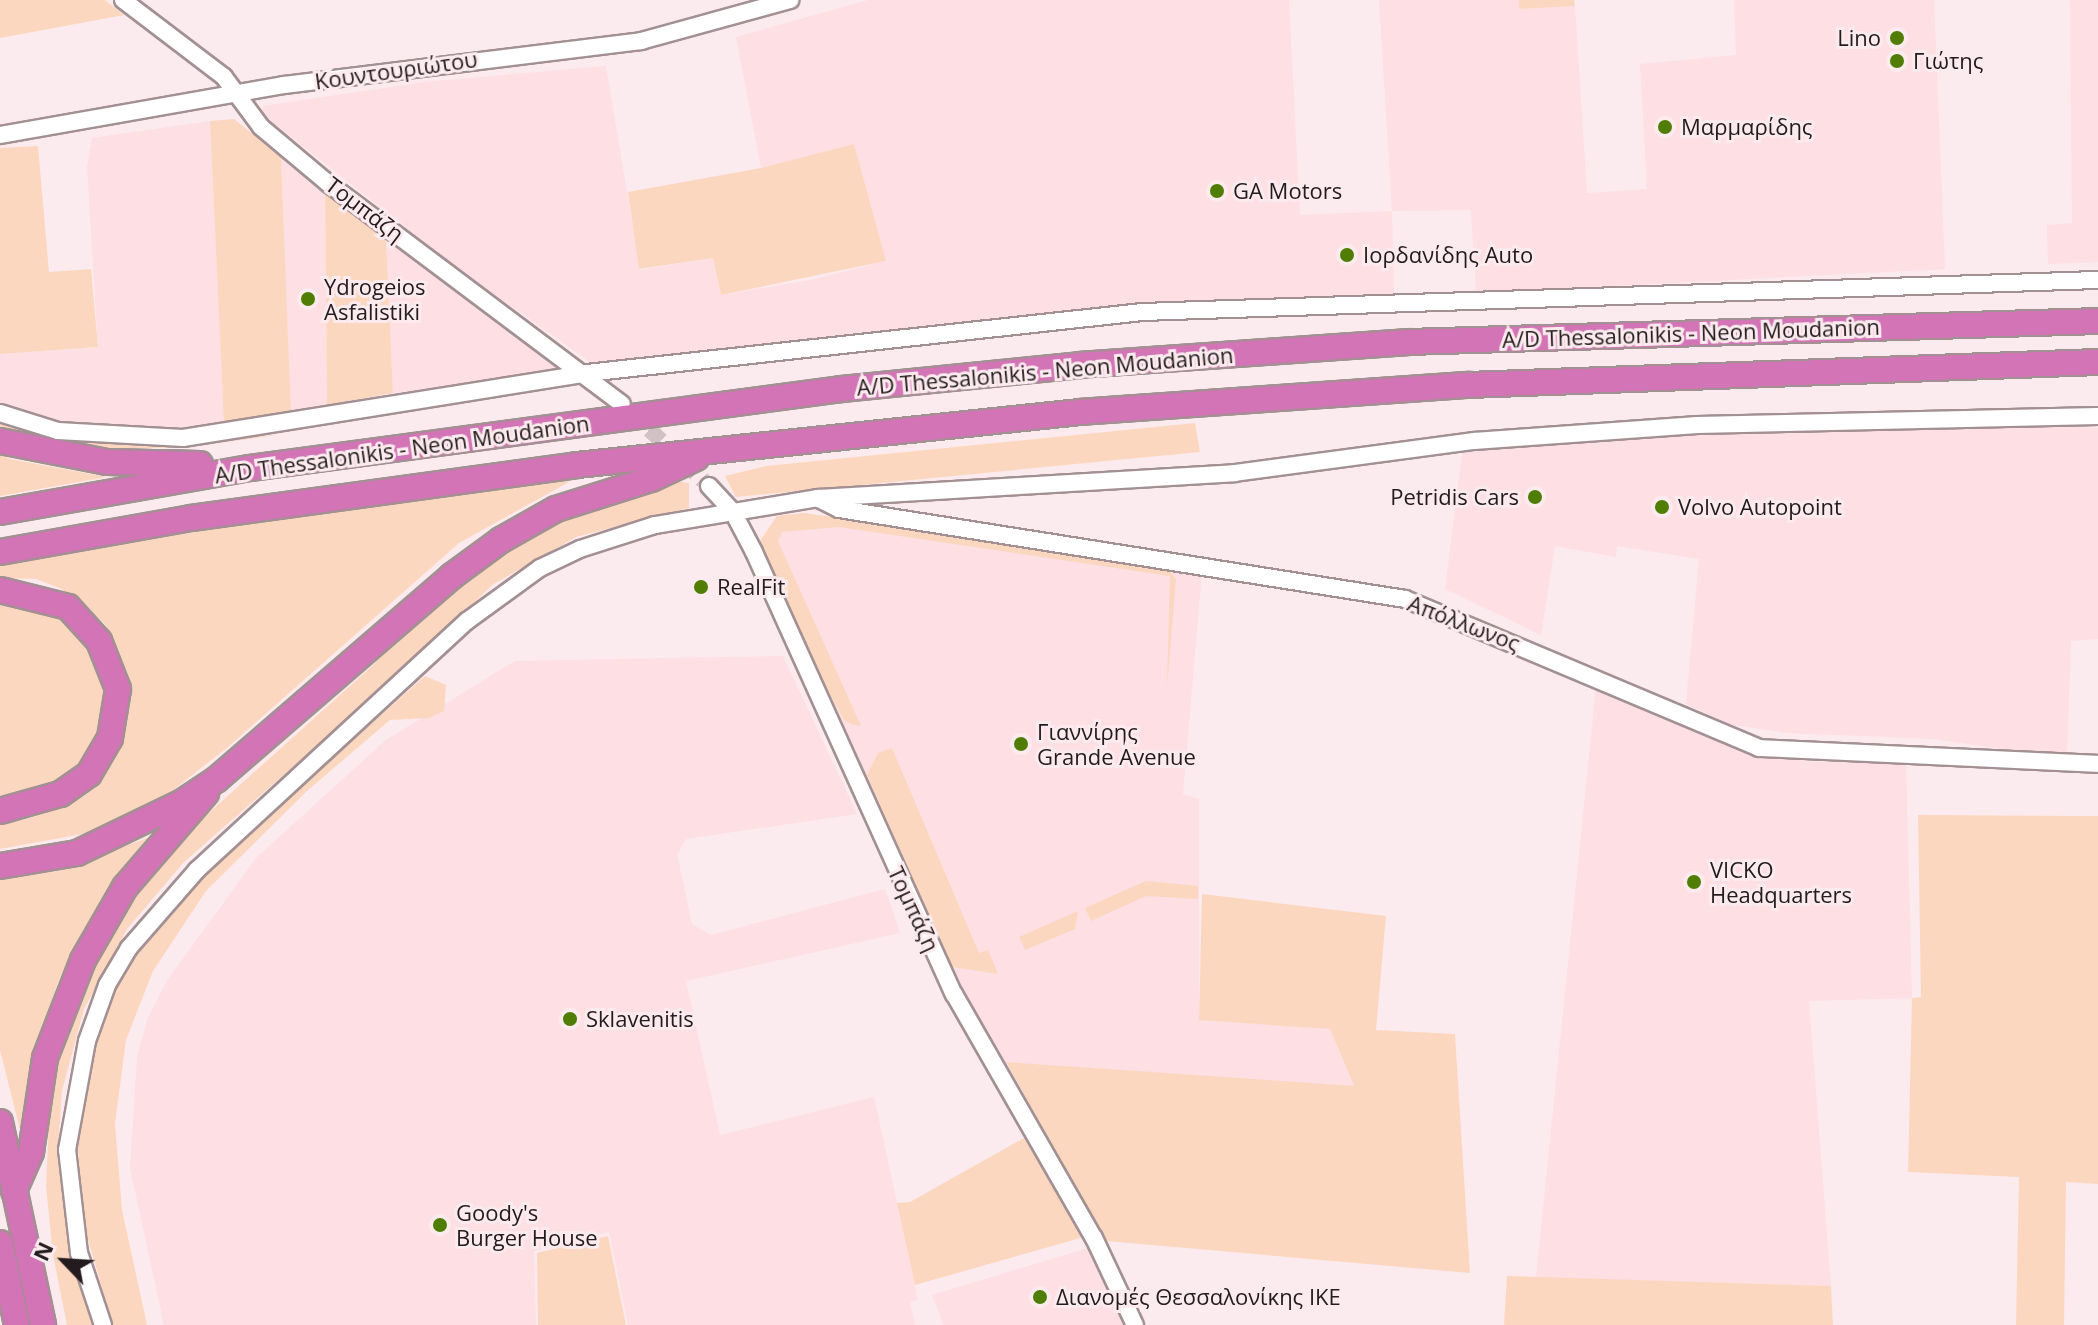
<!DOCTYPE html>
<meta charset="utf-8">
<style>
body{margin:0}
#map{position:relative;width:2098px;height:1325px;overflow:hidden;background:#fcebee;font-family:"Open Sans",sans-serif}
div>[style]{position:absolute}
.built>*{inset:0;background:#fddfe4}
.green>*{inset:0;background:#fcd7bf}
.minor-tunnel>*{height:16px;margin-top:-8px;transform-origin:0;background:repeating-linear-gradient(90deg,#d1c1c4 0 16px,transparent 0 24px)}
.roads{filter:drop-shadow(2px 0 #a39093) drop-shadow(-2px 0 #a39093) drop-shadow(0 2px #a39093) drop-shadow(0 -2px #a39093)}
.minor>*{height:16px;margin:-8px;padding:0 8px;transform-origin:8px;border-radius:8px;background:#fff}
.highway>*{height:24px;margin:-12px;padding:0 12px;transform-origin:12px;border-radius:12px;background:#d274b5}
.dots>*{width:22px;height:22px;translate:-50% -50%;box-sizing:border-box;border:4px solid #fcebee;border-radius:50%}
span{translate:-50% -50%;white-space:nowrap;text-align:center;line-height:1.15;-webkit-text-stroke:6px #fcebee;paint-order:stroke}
.poi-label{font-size:22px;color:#231b1d}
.right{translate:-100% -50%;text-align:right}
.left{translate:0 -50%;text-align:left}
.street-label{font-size:22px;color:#231b1d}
.north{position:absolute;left:24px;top:1221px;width:80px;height:80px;-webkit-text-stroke:6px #fcebee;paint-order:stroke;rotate:295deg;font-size:22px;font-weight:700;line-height:32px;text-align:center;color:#231b1d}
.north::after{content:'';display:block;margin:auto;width:28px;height:36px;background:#231b1d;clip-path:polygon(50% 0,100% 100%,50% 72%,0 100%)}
</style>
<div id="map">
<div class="built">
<i style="clip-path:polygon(868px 0,1289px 0,1300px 215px,1392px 211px,1379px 0,1519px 0,1520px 9px,1575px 6px,1587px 193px,1647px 189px,1640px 64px,1736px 55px,1734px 0,1934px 0,1945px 269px,1476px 293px,1471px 210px,1392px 211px,1394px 296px,1152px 303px,594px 365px,460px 270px,263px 115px,263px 106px,424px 82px,606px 66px,640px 270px,713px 258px,721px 295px,810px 280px,886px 261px,854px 145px,761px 168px,736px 37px)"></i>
<i style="clip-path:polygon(2070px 0,2098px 0,2098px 262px,2048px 264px,2047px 225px,2072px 223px)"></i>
<i style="clip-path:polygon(210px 121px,224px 425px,85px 431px,0 408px,0 354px,98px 347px,87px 167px,92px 138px)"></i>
<i style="clip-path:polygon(281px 157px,325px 192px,327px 405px,291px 411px)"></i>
<i style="clip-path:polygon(386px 239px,468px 293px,571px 370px,393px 393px)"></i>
<i style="clip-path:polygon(1987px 425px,2098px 428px,2098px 639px,2071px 641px,2067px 758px,1932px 739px,1788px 733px,1733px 725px,1686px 704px,1699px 559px,1617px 546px,1616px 557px,1555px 546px,1541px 635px,1445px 589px,1463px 447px,1514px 449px,1629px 432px)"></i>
<i style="clip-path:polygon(804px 513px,1202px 572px,1183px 794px,1199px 799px,1199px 1019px,1330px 1029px,1354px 1087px,1006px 1062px,969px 1002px,760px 541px,777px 516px)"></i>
<i style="clip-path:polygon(783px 656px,857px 814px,686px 839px,677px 854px,692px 924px,711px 935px,885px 889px,900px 933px,686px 981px,720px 1135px,874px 1097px,915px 1285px,917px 1300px,910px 1302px,915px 1325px,628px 1325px,609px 1232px,534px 1251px,536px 1325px,164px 1325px,130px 1168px,137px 1058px,147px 1020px,168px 979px,256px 858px,386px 740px,515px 661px)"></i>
<i style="clip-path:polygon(1596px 687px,1767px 757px,1815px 762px,1906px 760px,1912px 998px,1809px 1001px,1831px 1286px,1536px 1278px)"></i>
<i style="clip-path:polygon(1091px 1247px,1126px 1325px,944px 1325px,932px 1295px)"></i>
</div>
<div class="green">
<i style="clip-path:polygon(0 0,105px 0,124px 15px,0 38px)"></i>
<i style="clip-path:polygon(1519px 0,1574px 0,1575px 6px,1519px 9px)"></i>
<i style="clip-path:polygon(234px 119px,281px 157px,291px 411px,224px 425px,210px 121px)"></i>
<i style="clip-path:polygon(854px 144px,886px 261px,721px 295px,713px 258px,639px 269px,628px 192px,761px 168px)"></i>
<i style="clip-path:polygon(38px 146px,49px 272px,91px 269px,98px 347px,0 354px,0 148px)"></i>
<i style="clip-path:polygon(325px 192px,386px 239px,393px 393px,327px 405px)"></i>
<i style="clip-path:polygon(0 420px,83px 440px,133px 444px,278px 435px,190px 447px,106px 449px,22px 435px,0 427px)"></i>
<i style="clip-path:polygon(1195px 423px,1200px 452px,736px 497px,725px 476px,766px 466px)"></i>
<i style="clip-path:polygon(0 455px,10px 459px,107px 477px,0 496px)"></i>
<i style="clip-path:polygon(561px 477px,569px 482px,459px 543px,228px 747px,158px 802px,88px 833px,0 849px,0 820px,24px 820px,53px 811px,101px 776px,118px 752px,130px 703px,128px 674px,105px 624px,62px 589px,36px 579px,0 578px,0 566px,308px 512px)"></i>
<i style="clip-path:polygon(675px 481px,689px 483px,689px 508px,576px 537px,492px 585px,413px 662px,184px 862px,127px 929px,84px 1009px,62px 1091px,58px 1148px,63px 1204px,95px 1325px,67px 1325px,53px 1255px,46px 1186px,51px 1078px,71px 1006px,125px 904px,180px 839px,370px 668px,454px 583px,551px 520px)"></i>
<i style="clip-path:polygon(804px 513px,1165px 566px,1176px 579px,1167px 686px,1170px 576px,839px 527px,782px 532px,778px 541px,861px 726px,851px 724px,844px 720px,824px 684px,760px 541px,777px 516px)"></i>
<i style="clip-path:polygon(0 602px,49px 613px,69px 625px,98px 661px,108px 700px,107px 720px,76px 773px,58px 784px,11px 795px,0 795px)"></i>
<i style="clip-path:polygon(425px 676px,446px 685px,444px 711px,429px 718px,390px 720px,307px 791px,206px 891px,153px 971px,126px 1040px,115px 1124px,122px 1210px,147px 1325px,113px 1325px,84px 1226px,77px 1138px,96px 1027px,128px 958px,195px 880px)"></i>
<i style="clip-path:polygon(892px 748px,979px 953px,988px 950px,998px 974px,952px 967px,867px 775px,878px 753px)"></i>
<i style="clip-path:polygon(1918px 815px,2098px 816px,2098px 1184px,2066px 1182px,2064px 1325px,2016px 1325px,2019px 1177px,1908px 1172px,1912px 998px,1921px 997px)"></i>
<i style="clip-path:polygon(150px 837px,83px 930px,58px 982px,39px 1040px,20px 1130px,0 1050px,0 879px,58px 871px)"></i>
<i style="clip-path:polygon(1146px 881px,1198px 886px,1198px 899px,1146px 896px,1091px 921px,1085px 908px)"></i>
<i style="clip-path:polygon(1202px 894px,1386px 916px,1376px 1030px,1455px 1034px,1470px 1273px,1106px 1241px,1006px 1062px,1354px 1086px,1330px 1029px,1199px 1020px)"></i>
<i style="clip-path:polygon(1078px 911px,1075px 929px,1025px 950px,1019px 937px)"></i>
<i style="clip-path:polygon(1024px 1138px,1084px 1237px,915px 1285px,897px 1203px,910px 1202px)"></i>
<i style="clip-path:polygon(608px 1236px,626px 1325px,538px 1325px,537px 1253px)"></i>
<i style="clip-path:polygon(1507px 1276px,1831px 1286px,1833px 1325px,1504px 1325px)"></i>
</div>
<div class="minor-tunnel">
<i style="left:632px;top:413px;width:106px;rotate:43.5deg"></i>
</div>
<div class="roads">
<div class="minor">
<i style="left:123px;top:0;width:127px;rotate:37.3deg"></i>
<i style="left:224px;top:77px;width:62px;rotate:53.5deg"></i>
<i style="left:261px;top:127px;width:89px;rotate:40deg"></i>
<i style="left:329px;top:184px;width:366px;rotate:36.9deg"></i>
<i style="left:0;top:135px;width:288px;rotate:-10deg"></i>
<i style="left:284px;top:85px;width:360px;rotate:-7deg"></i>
<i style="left:641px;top:41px;width:155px;rotate:-15.4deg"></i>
<i style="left:0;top:413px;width:61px;rotate:17.2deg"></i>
<i style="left:58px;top:431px;width:125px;rotate:3.2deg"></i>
<i style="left:183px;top:438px;width:409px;rotate:-9.1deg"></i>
<i style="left:587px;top:373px;width:558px;rotate:-6.27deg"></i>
<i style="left:1142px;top:312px;width:957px;rotate:-1.92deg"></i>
<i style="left:709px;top:486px;width:35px;rotate:47deg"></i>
<i style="left:733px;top:512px;width:45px;rotate:62.3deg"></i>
<i style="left:754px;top:552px;width:485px;rotate:65.7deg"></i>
<i style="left:954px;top:994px;width:281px;rotate:60.2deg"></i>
<i style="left:1094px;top:1238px;width:96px;rotate:64.8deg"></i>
<i style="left:819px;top:499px;width:22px;rotate:27deg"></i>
<i style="left:839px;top:509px;width:573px;rotate:9.03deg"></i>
<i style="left:1405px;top:599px;width:384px;rotate:22.8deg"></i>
<i style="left:1759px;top:748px;width:339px;rotate:2.7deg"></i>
<i style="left:103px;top:1325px;width:76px;rotate:-108.4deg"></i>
<i style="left:79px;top:1253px;width:104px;rotate:-96.6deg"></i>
<i style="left:67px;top:1150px;width:111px;rotate:-79.6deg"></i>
<i style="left:87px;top:1041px;width:59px;rotate:-70.3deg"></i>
<i style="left:107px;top:985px;width:43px;rotate:-59.3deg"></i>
<i style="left:129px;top:948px;width:103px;rotate:-48.9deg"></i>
<i style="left:197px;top:870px;width:367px;rotate:-42.7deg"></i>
<i style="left:467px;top:621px;width:90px;rotate:-36deg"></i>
<i style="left:540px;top:568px;width:44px;rotate:-25.4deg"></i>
<i style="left:580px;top:549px;width:79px;rotate:-17.7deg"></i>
<i style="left:655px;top:525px;width:165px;rotate:-9.4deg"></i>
<i style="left:818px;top:498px;width:417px;rotate:-3.4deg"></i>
<i style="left:1234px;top:473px;width:242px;rotate:-7.6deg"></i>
<i style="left:1474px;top:441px;width:224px;rotate:-4.1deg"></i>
<i style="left:1697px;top:425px;width:401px;rotate:-1.3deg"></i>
</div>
<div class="highway">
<i style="left:0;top:441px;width:109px;rotate:11.1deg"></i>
<i style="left:107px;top:462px;width:93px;rotate:1.2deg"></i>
<i style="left:0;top:512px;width:254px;rotate:-10deg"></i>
<i style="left:250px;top:468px;width:596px;rotate:-7.61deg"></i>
<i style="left:841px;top:389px;width:240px;rotate:-5.7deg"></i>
<i style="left:1080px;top:365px;width:329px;rotate:-4deg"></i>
<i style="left:1408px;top:342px;width:690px;rotate:-1.74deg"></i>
<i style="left:0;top:552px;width:194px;rotate:-10.1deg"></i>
<i style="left:191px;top:518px;width:390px;rotate:-7.8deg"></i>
<i style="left:577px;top:465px;width:506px;rotate:-6.01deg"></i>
<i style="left:1080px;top:412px;width:389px;rotate:-4deg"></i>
<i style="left:1468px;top:385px;width:630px;rotate:-2.09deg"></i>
<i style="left:0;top:590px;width:70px;rotate:14deg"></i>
<i style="left:68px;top:607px;width:46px;rotate:47.6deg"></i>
<i style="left:99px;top:641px;width:52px;rotate:68.4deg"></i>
<i style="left:118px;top:689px;width:50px;rotate:99.3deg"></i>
<i style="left:110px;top:738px;width:42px;rotate:120.3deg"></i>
<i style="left:89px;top:774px;width:35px;rotate:145deg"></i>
<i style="left:60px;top:794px;width:62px;rotate:164.2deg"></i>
<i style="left:0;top:866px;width:78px;rotate:-9.6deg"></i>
<i style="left:77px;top:853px;width:115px;rotate:-25.7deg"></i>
<i style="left:181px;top:803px;width:43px;rotate:-33.7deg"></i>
<i style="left:217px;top:779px;width:311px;rotate:-40.8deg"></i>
<i style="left:452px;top:576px;width:61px;rotate:-36.3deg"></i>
<i style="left:501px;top:540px;width:63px;rotate:-29.4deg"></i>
<i style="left:556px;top:509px;width:100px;rotate:-17.5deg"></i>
<i style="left:651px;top:479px;width:50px;rotate:-25deg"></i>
<i style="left:0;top:1122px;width:208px;rotate:78deg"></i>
<i style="left:14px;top:1191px;width:43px;rotate:-66.4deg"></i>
<i style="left:31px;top:1152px;width:95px;rotate:-81.5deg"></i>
<i style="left:45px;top:1058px;width:105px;rotate:-68.8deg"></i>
<i style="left:83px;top:960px;width:84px;rotate:-60.1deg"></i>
<i style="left:125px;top:887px;width:124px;rotate:-49.2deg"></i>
<i style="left:0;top:1243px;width:84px;rotate:78.3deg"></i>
</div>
</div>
<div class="dots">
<i style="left:1897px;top:38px;background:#507d03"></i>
<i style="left:1897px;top:61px;background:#507d03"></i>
<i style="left:1665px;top:127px;background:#507d03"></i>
<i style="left:1217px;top:191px;background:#507d03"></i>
<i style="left:1347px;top:255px;background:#507d03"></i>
<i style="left:308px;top:299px;background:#507d03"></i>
<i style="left:1535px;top:497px;background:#507d03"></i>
<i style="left:1662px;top:507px;background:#507d03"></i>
<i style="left:701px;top:587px;background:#507d03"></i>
<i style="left:1021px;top:744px;background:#507d03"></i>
<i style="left:1694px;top:882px;background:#507d03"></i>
<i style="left:570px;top:1019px;background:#507d03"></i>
<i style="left:440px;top:1225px;background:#507d03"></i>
<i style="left:1040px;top:1297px;background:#507d03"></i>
</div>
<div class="poi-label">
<span class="right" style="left:1881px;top:38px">Lino</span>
<span class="left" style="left:1913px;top:61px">Γιώτης</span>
<span class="left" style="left:1681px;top:127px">Μαρμαρίδης</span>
<span class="left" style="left:1233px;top:191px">GA Motors</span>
<span class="left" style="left:1363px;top:255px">Ιορδανίδης Auto</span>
<span class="left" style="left:324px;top:299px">Ydrogeios<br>Asfalistiki</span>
<span class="right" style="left:1519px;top:497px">Petridis Cars</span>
<span class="left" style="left:1678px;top:507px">Volvo Autopoint</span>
<span class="left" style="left:717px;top:587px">RealFit</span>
<span class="left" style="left:1037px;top:744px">Γιαννίρης<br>Grande Avenue</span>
<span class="left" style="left:1710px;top:882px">VICKO<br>Headquarters</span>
<span class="left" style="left:586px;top:1019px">Sklavenitis</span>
<span class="left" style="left:456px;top:1225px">Goody's<br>Burger House</span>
<span class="left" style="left:1056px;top:1297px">Διανομές Θεσσαλονίκης ΙΚΕ</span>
</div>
<div class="street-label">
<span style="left:396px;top:70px;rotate:-8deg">Κουντουριώτου</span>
<span style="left:365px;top:209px;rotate:37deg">Τομπάζη</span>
<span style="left:1691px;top:333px;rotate:-2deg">A/D Thessalonikis - Neon Moudanion</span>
<span style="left:1045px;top:371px;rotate:-5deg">A/D Thessalonikis - Neon Moudanion</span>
<span style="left:402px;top:449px;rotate:-8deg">A/D Thessalonikis - Neon Moudanion</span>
<span style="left:1464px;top:623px;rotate:21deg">Απόλλωνος</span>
<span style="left:914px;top:909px;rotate:65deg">Τομπάζη</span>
</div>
<div class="north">N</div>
</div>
